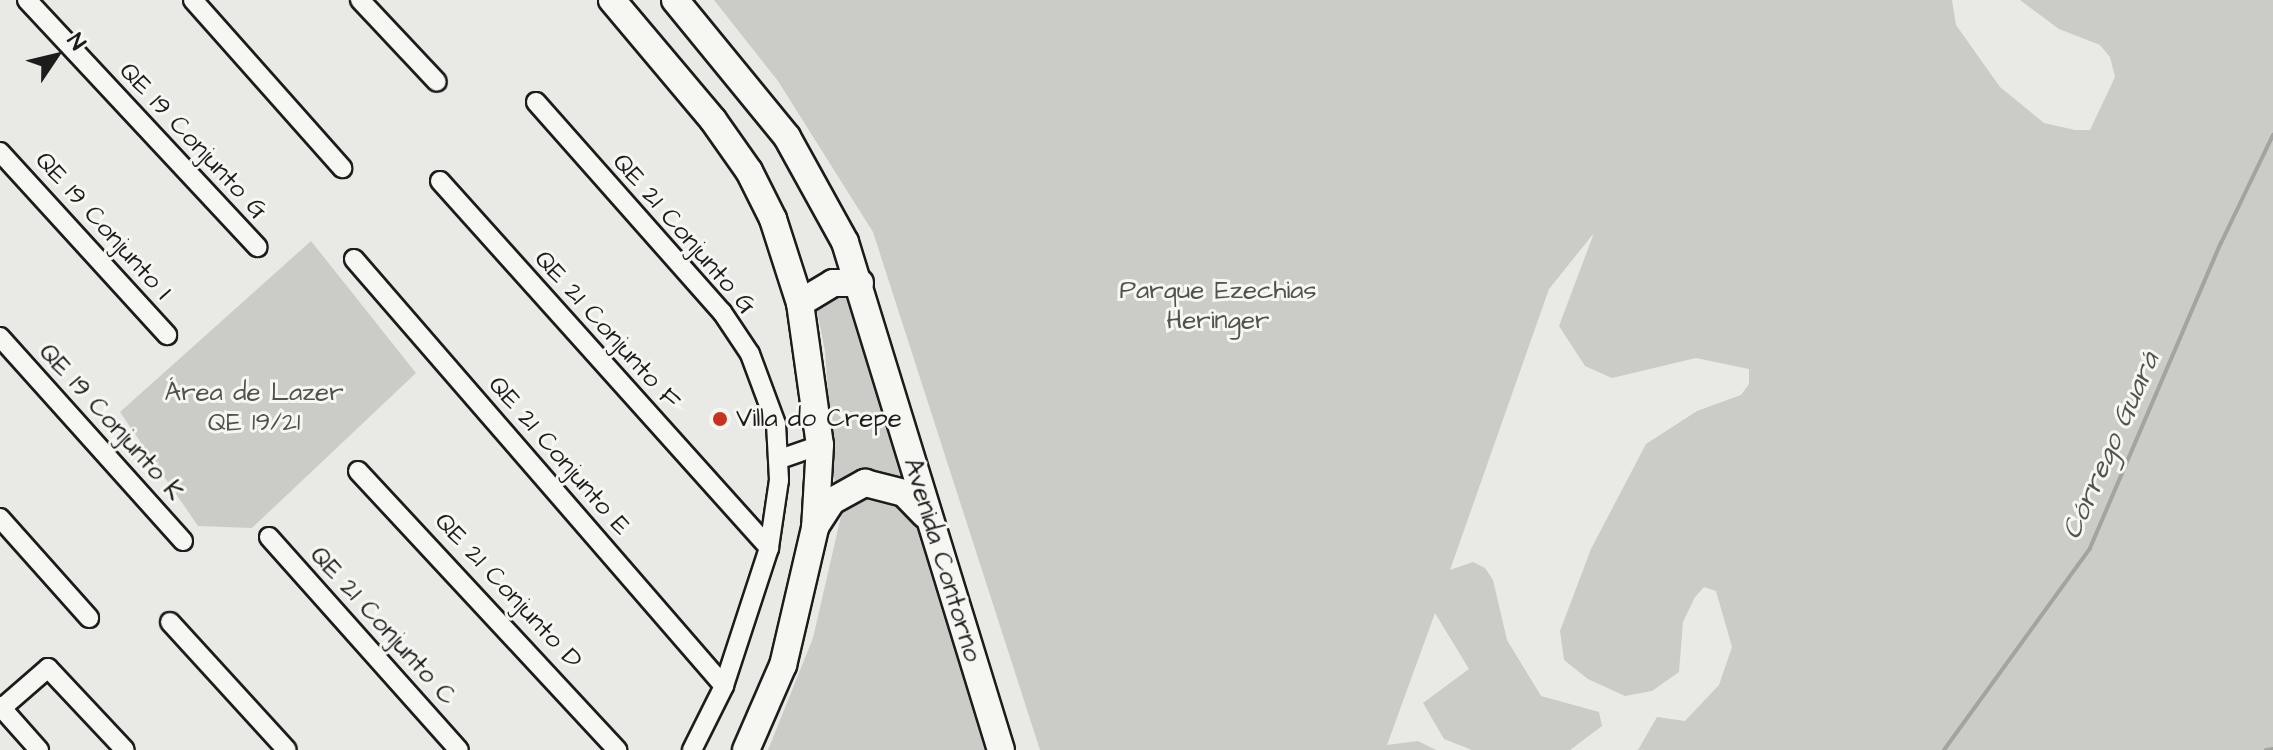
<!DOCTYPE html>
<meta charset="utf-8">
<style>
body{margin:0}
#map{position:relative;width:2273px;height:750px;overflow:hidden;background:#e9e9e5;font-family:"Architects Daughter",sans-serif}
div>[style]{position:absolute}
.green>*{inset:0;background:#cbcbc7}
.stream>*{height:4px;margin:-2px;padding:0 2px;transform-origin:2px;border-radius:2px;background:#a3a3a1}
.roads{filter:drop-shadow(2px 0 #1c1c1c) drop-shadow(-2px 0 #1c1c1c) drop-shadow(0 2px #1c1c1c) drop-shadow(0 -2px #1c1c1c)}
.street>*{height:18px;margin:-9px;padding:0 9px;transform-origin:9px;border-radius:9px;background:#f6f6f2}
.secondary>*{height:26px;margin:-13px;padding:0 13px;transform-origin:13px;border-radius:13px;background:#f6f6f2}
.dots>*{width:22px;height:22px;translate:-50% -50%;box-sizing:border-box;border:4px solid #f6f6f2;border-radius:50%}
span{translate:-50% -50%;white-space:nowrap;text-align:center;line-height:1.15;-webkit-text-stroke:6px #f6f6f2;paint-order:stroke}
.street-label{font-size:26px;color:#1c1c1c}
.park-label{font-size:26px;color:#51514f}
.poi-label{font-size:26px;color:#1c1c1c}
.left{translate:0 -50%;text-align:left}
.water-label{font-size:28px;color:#525251;font-style:italic}
.north{position:absolute;left:16px;top:16px;width:80px;height:80px;-webkit-text-stroke:6px #f6f6f2;paint-order:stroke;rotate:55deg;font-size:22px;font-weight:700;line-height:32px;text-align:center;color:#1c1c1c}
.north::after{content:'';display:block;margin:auto;width:28px;height:36px;background:#1c1c1c;clip-path:polygon(50% 0,100% 100%,50% 72%,0 100%)}
</style>
<div id="map">
<div class="green">
<i style="clip-path:polygon(714px 0,1952px 0,1956px 25px,2000px 87px,2044px 123px,2075px 130px,2090px 130px,2115px 77px,2110px 57px,2100px 45px,2059px 29px,2020px 0,2273px 0,2273px 750px,1638px 750px,1657px 717px,1685px 721px,1719px 685px,1732px 647px,1716px 591px,1704px 587px,1695px 597px,1683px 622px,1679px 672px,1652px 691px,1625px 696px,1588px 679px,1564px 660px,1560px 631px,1591px 549px,1646px 444px,1697px 411px,1741px 395px,1749px 384px,1749px 369px,1696px 358px,1612px 378px,1585px 366px,1559px 326px,1594px 233px,1549px 289px,1450px 570px,1473px 562px,1485px 568px,1493px 580px,1507px 640px,1541px 696px,1599px 712px,1602px 726px,1570px 750px,1472px 750px,1444px 739px,1423px 703px,1469px 669px,1435px 613px,1387px 745px,1418px 741px,1436px 750px,1040px 750px,873px 232px,778px 81px)"></i>
<i style="clip-path:polygon(311px 241px,416px 373px,252px 528px,198px 526px,120px 412px)"></i>
<i style="clip-path:polygon(841px 292px,857px 313px,911px 485px,889px 475px,867px 474px,835px 489px,825px 351px,816px 306px)"></i>
<i style="clip-path:polygon(859px 495px,890px 495px,915px 521px,987px 750px,768px 750px,813px 638px,841px 516px)"></i>
</div>
<div class="stream">
<i style="left:1944px;top:750px;width:249px;rotate:-54.1deg"></i>
<i style="left:2090px;top:548px;width:332px;rotate:-66.8deg"></i>
<i style="left:2221px;top:243px;width:120px;rotate:-64.3deg"></i>
<i style="left:2266px;top:750px;width:7px;rotate:-8deg"></i>
</div>
<div class="roads">
<div class="street">
<i style="left:27px;top:0;width:338px;rotate:47deg"></i>
<i style="left:193px;top:0;width:225px;rotate:48.4deg"></i>
<i style="left:360px;top:0;width:112px;rotate:46.8deg"></i>
<i style="left:536px;top:102px;width:281px;rotate:48.5deg"></i>
<i style="left:722px;top:312px;width:50px;rotate:56.3deg"></i>
<i style="left:750px;top:354px;width:75px;rotate:69.6deg"></i>
<i style="left:776px;top:424px;width:56px;rotate:86.9deg"></i>
<i style="left:779px;top:480px;width:69px;rotate:98.4deg"></i>
<i style="left:769px;top:548px;width:145px;rotate:108.1deg"></i>
<i style="left:724px;top:686px;width:72px;rotate:116.6deg"></i>
<i style="left:0;top:152px;width:248px;rotate:47.6deg"></i>
<i style="left:440px;top:181px;width:493px;rotate:48.1deg"></i>
<i style="left:354px;top:259px;width:565px;rotate:49.09deg"></i>
<i style="left:0;top:337px;width:274px;rotate:48.1deg"></i>
<i style="left:780px;top:459px;width:42px;rotate:-19.3deg"></i>
<i style="left:358px;top:471px;width:381px;rotate:47.1deg"></i>
<i style="left:0;top:518px;width:134px;rotate:48.3deg"></i>
<i style="left:269px;top:537px;width:285px;rotate:48.3deg"></i>
<i style="left:170px;top:622px;width:173px;rotate:47.6deg"></i>
<i style="left:0;top:706px;width:59px;rotate:48.4deg"></i>
<i style="left:2px;top:708px;width:61px;rotate:-41deg"></i>
<i style="left:48px;top:668px;width:112px;rotate:46.8deg"></i>
</div>
<div class="secondary">
<i style="left:612px;top:0;width:157px;rotate:49.9deg"></i>
<i style="left:713px;top:120px;width:62px;rotate:54.8deg"></i>
<i style="left:749px;top:171px;width:54px;rotate:63.4deg"></i>
<i style="left:773px;top:219px;width:88px;rotate:72.2deg"></i>
<i style="left:800px;top:303px;width:143px;rotate:82deg"></i>
<i style="left:820px;top:445px;width:83px;rotate:93.4deg"></i>
<i style="left:815px;top:528px;width:141px;rotate:103.1deg"></i>
<i style="left:783px;top:665px;width:93px;rotate:113.5deg"></i>
<i style="left:675px;top:0;width:177px;rotate:50.7deg"></i>
<i style="left:787px;top:137px;width:120px;rotate:61.1deg"></i>
<i style="left:845px;top:242px;width:531px;rotate:72.93deg"></i>
<i style="left:800px;top:303px;width:39px;rotate:-31deg"></i>
<i style="left:833px;top:283px;width:27px"></i>
<i style="left:815px;top:527px;width:31px;rotate:-57deg"></i>
<i style="left:832px;top:501px;width:38px;rotate:-29deg"></i>
<i style="left:865px;top:483px;width:40px;rotate:14.4deg"></i>
<i style="left:904px;top:493px;width:30px;rotate:46deg"></i>
</div>
</div>
<div class="dots">
<i style="left:720px;top:419px;background:#c8321e"></i>
</div>
<div class="street-label">
<span style="left:193px;top:141px;rotate:47deg">QE 19 Conjunto G</span>
<span style="left:103px;top:226px;rotate:48deg">QE 19 Conjunto I</span>
<span style="left:684px;top:234px;rotate:49deg">QE 21 Conjunto G</span>
<span style="left:607px;top:330px;rotate:48deg">QE 21 Conjunto F</span>
<span style="left:111px;top:422px;rotate:48deg">QE 19 Conjunto K</span>
<span style="left:559px;top:456px;rotate:49deg">QE 21 Conjunto E</span>
<span style="left:942px;top:560px;rotate:73deg">Avenida Contorno</span>
<span style="left:508px;top:591px;rotate:47deg">QE 21 Conjunto D</span>
<span style="left:383px;top:626px;rotate:48deg">QE 21 Conjunto C</span>
</div>
<div class="park-label">
<span style="left:1218px;top:306px">Parque Ezechias<br>Heringer</span>
<span style="left:254px;top:408px">Área de Lazer<br>QE 19/21</span>
</div>
<div class="poi-label">
<span class="left" style="left:736px;top:419px">Villa do Crepe</span>
</div>
<div class="water-label">
<span style="left:2111px;top:446px;rotate:-66deg">Córrego Guará</span>
</div>
<div class="north">N</div>
</div>
